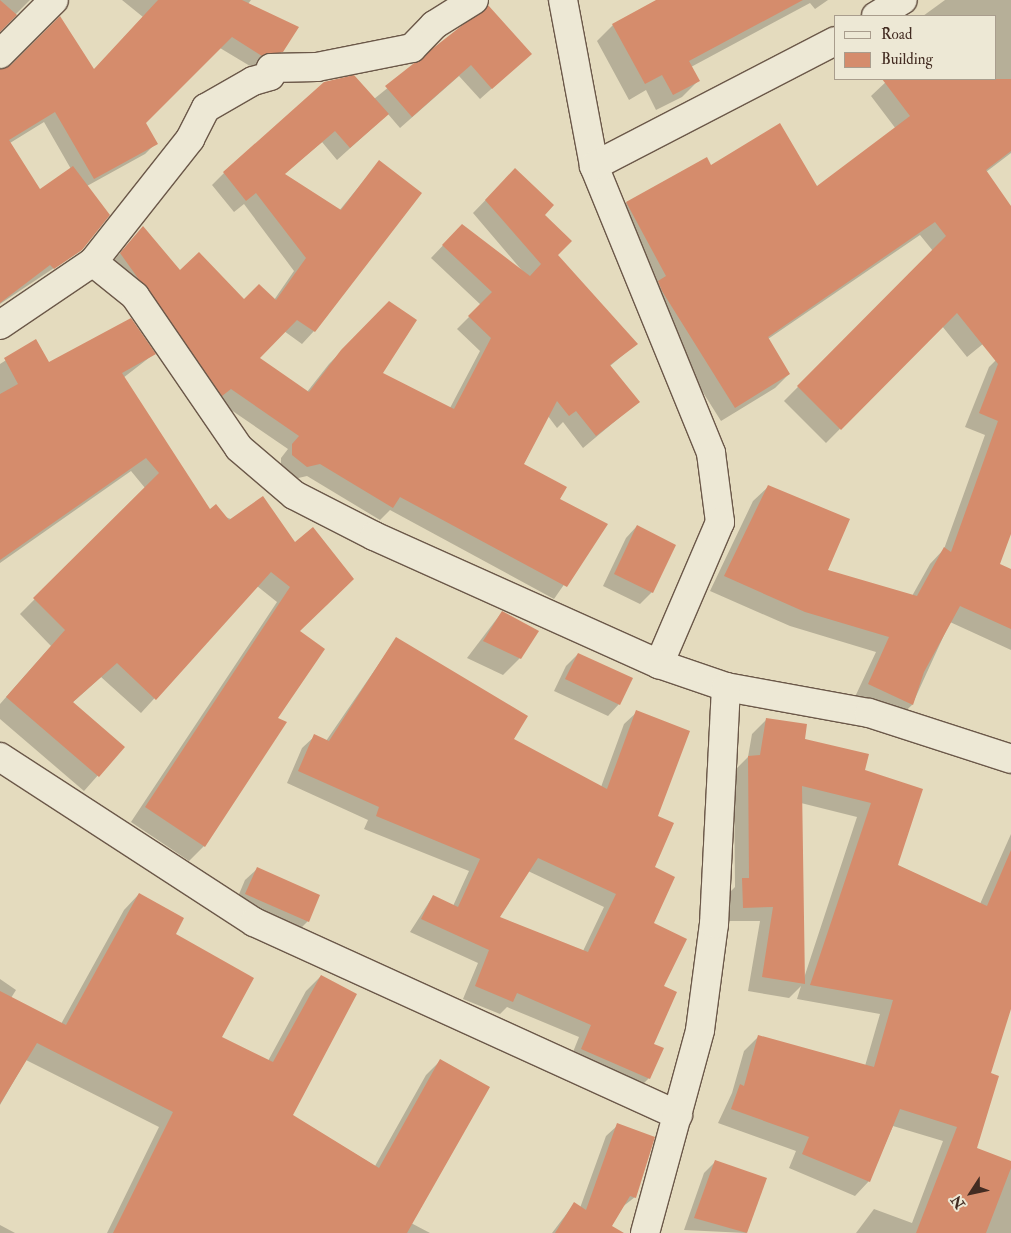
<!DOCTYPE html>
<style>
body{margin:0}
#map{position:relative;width:1011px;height:1233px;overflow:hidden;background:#e4dbbe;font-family:"IM FELL Double Pica",serif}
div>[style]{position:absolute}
.shadow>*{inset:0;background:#0003}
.building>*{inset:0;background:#d58c6c}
.roads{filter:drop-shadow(1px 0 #6b5849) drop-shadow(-1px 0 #6b5849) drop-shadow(0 1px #6b5849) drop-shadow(0 -1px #6b5849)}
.street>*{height:28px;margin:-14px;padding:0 14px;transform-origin:14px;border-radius:14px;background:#ede8d5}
span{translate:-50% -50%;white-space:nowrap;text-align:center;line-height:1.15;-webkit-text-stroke:4px #ede8d5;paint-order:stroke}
.legend{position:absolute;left:834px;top:15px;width:162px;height:65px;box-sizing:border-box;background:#ede8d5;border:1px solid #a99d8d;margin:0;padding:6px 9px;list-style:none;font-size:15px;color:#432c22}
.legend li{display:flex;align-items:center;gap:10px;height:25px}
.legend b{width:25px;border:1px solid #a99d8d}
.north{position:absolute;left:946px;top:1168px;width:50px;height:50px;-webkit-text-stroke:4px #ede8d5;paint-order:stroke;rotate:235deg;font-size:14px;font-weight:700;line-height:20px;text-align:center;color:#432c22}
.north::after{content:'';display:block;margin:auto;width:18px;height:22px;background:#432c22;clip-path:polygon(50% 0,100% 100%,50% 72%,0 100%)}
</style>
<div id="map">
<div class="shadow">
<i style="clip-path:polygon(0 0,30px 0,0 30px)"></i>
<i style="clip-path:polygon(evenodd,122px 0,251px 0,248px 4px,282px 51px,271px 63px,250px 66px,220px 48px,144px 122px,156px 143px,145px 154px,87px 186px,81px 250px,0 304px,0 69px,5px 70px,59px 18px,93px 71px,143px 17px,122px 0,44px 122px,71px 169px,40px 191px,10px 143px,44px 122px)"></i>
<i style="clip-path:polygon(659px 0,828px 0,815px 9px,810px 3px,691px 67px,698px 81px,682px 97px,656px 110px,646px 90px,629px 100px,597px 41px,613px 25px)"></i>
<i style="clip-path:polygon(945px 0,1011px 0,1011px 153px,986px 172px,1011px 209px,1011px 321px,967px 357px,942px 326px,826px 443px,784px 401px,933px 251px,920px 235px,768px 339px,789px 374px,775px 388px,721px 421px,648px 305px,612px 217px,626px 203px,706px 159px,710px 166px,817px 188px,896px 129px,871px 96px,889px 79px,995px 79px,995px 16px,923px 16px)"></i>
<i style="clip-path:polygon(488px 7px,518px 65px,480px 99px,459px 76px,400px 128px,388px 114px,337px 160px,322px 142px,284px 174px,339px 211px,379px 162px,420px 193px,314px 331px,302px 344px,284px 331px,258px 358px,307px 392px,329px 364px,389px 303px,381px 373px,450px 408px,480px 351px,457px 329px,481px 305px,431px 258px,450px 238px,525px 274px,473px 213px,503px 182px,543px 215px,556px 255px,636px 344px,610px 366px,638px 402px,583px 448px,563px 422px,557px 428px,548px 416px,523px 465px,559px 500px,606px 524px,554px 599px,390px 510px,380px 520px,307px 476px,294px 479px,281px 467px,281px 458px,288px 449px,218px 401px,109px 266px,143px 227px,180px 271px,244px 301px,274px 300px,294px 271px,244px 204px,234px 212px,212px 185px,224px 173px,374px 99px)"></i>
<i style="clip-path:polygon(36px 341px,49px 364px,154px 354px,123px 378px,210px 511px,295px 544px,298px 631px,276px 718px,285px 722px,204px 846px,189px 861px,131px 822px,277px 602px,257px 586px,141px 713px,101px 677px,72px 703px,123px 747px,84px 791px,0 719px,0 704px,51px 646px,20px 614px,145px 488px,131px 471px,0 563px,0 364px)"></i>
<i style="clip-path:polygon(1004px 352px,1011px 355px,1011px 530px,998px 565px,1011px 570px,1011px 650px,950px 622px,912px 705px,897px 719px,854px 699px,876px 652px,790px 626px,710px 591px,753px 501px,768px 487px,826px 570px,912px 596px,930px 564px,944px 549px,985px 435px,965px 427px,989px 367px)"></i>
<i style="clip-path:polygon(637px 526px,652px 592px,640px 604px,603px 586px,626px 538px)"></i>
<i style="clip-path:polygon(502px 612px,520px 658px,503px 675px,467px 658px)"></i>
<i style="clip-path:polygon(evenodd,396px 639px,512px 740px,601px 787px,624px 724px,637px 712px,656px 817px,652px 924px,662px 987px,649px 1078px,636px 1091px,569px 1062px,579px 1037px,507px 1007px,500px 1014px,463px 999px,478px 963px,410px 932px,433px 896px,453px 906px,469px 871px,364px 829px,368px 820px,287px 783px,302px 748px,315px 736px,326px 741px,396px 639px,528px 871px,604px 907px,583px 951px,498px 917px,528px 871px)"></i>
<i style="clip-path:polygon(578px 654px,619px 704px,608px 716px,554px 691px,566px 666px)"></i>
<i style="clip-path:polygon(evenodd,767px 719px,863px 770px,897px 865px,980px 904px,1011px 834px,1011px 1004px,990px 1074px,975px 1149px,1011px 1163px,1011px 1233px,856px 1233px,874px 1209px,912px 1223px,943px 1141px,893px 1126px,869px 1181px,855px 1196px,789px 1168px,796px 1151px,718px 1123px,732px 1093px,744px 1051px,758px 1037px,865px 1066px,880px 1014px,797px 999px,801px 986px,789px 998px,748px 991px,760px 921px,729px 921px,728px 894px,735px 887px,734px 771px,748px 757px,752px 734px,767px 719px,801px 803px,857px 817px,804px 978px,801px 803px)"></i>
<i style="clip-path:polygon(257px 869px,308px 921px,296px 933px,234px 906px,245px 880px)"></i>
<i style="clip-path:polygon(139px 894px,174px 934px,220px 1037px,268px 1061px,306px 991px,321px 976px,291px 1115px,375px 1166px,426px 1075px,441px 1060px,411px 1223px,430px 1233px,107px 1233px,159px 1127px,26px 1060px,0 1105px,0 979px,16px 990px,11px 998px,61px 1024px,124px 910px)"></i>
<i style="clip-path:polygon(618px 1125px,635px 1197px,621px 1208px,607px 1233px,552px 1233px,574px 1204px,580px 1208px,606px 1136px)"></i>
<i style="clip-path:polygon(716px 1161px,765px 1179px,746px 1233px,684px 1230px,704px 1173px)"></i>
<i style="clip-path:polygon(0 1225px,15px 1233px,0 1233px)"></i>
</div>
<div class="building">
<i style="clip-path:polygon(0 0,17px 15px,0 32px)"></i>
<i style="clip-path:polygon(158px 0,242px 0,299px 27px,283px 52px,262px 56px,232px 37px,146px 123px,158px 144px,94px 179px,55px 112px,9px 140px,40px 189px,73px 166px,110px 215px,82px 250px,54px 269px,50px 265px,0 303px,0 69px,11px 65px,60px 16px,94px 69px)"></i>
<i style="clip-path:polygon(656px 0,803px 0,689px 61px,700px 81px,673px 95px,662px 75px,645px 84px,612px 24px)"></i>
<i style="clip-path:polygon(488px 5px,532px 54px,492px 89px,471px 65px,412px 117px,385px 86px)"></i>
<i style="clip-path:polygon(354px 75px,389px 114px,350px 148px,335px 131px,285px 174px,341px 210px,379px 160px,422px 193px,315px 332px,297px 320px,260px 358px,309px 392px,341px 350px,389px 301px,417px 320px,383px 373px,454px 409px,491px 338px,468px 316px,492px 292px,442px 245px,462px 224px,530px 276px,541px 264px,485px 200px,515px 168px,554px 205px,545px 215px,572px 241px,558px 255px,638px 344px,610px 365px,640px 402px,596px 436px,576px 411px,569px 416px,557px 401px,524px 464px,567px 487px,560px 499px,608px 524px,567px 587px,400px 497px,393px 508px,320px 464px,307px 467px,292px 455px,292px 444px,299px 436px,231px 389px,222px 396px,120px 253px,143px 226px,180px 270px,199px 252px,244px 299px,259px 284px,276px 300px,306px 258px,256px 193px,246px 201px,223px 172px,324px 82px)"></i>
<i style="clip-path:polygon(882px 79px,1011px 79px,1011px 151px,986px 170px,1011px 206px,1011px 534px,1000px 564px,1011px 569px,1011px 629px,960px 606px,924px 672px,913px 705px,868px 684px,889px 637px,805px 612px,724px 576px,768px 485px,850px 519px,828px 570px,917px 596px,944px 547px,951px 552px,998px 421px,979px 413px,998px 364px,957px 313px,841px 430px,797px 386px,946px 236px,935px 222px,768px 337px,790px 374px,735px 408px,662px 291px,658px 281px,666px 276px,626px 202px,707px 157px,711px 165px,780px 123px,817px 186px,910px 116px)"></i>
<i style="clip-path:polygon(131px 318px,156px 354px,122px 373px,210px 509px,216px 504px,229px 520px,263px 496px,295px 542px,313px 527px,354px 579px,300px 631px,325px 649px,278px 718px,287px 722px,205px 847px,145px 807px,290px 587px,271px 572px,156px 700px,117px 663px,73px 702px,125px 747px,99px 777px,6px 697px,65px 630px,33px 598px,159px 473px,146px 458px,0 560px,0 394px,18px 384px,4px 358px,36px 339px,49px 362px)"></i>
<i style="clip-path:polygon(637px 525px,676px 545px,653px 593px,614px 574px)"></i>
<i style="clip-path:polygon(502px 611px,539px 631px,521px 659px,483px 641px)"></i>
<i style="clip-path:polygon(evenodd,396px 637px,528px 716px,514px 739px,607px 789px,636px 710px,690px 731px,658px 816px,674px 823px,655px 867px,675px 877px,654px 923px,687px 939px,664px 986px,677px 992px,654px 1044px,664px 1048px,650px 1079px,581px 1049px,591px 1025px,517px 993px,513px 1002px,475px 986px,489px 950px,421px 919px,433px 895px,458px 907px,480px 859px,376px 816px,379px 807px,298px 771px,314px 734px,329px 741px,396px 637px,538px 858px,616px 894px,588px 952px,500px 917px,538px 858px)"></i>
<i style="clip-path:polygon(578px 653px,633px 678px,620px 705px,565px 679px)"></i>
<i style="clip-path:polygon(766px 718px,807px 724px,805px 739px,869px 754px,865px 770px,923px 789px,898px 865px,987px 906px,1011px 850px,1011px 1009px,991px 1073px,999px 1076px,977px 1148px,1011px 1161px,1011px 1168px,986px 1233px,916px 1233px,957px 1127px,900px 1109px,870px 1182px,802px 1154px,809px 1137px,731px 1109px,740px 1084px,744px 1086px,758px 1035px,874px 1067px,893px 1000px,810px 985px,871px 803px,802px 786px,805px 984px,762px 977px,773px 907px,743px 908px,742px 878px,749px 878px,748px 756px,760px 755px)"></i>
<i style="clip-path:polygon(257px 867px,320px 895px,309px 922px,245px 894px)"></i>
<i style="clip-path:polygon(139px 893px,184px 918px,176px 934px,254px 978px,222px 1037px,273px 1062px,321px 975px,357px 994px,293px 1115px,379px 1168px,440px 1059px,490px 1087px,407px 1233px,113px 1233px,173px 1112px,37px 1043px,0 1104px,0 991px,66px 1025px)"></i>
<i style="clip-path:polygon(617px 1123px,655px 1137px,636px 1198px,630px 1196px,612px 1226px,624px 1233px,555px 1233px,574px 1202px,586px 1210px)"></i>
<i style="clip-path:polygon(715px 1160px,767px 1178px,747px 1233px,694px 1218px)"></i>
</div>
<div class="roads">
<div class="street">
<i style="left:563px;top:0;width:169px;rotate:79.4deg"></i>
<i style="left:594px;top:166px;width:310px;rotate:67.8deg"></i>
<i style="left:711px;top:453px;width:70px;rotate:82.6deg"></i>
<i style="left:720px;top:522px;width:155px;rotate:113.2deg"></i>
<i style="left:876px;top:16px;width:31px;rotate:-31deg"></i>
<i style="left:0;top:54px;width:76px;rotate:-45deg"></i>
<i style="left:594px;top:166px;width:271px;rotate:-27.4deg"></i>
<i style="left:93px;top:262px;width:54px;rotate:39deg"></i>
<i style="left:135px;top:296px;width:184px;rotate:55.6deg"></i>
<i style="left:239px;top:448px;width:72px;rotate:40.5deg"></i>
<i style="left:294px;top:495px;width:90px;rotate:27.1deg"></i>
<i style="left:374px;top:536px;width:312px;rotate:24.2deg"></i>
<i style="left:659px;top:664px;width:71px;rotate:18.9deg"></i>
<i style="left:726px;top:687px;width:145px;rotate:10.3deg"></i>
<i style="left:869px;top:713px;width:149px;rotate:17.9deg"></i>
<i style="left:0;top:325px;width:112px;rotate:-34.1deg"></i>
<i style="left:93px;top:262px;width:157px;rotate:-51.7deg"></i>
<i style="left:190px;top:139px;width:35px;rotate:-63deg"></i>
<i style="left:206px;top:108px;width:54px;rotate:-29.9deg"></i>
<i style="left:253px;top:81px;width:18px;rotate:-16deg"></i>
<i style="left:270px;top:76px;width:8px;rotate:-83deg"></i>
<i style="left:271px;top:68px;width:46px;rotate:-1.2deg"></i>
<i style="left:317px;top:67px;width:97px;rotate:-11.3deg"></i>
<i style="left:412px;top:48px;width:32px;rotate:-46deg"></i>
<i style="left:434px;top:25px;width:47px;rotate:-32deg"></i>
<i style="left:0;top:757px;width:303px;rotate:33deg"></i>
<i style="left:254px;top:922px;width:466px;rotate:24.5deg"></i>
<i style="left:645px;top:1233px;width:210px;rotate:-74.8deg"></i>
<i style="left:700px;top:1030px;width:107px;rotate:-82.5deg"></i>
<i style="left:714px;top:924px;width:237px;rotate:-87.1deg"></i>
</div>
</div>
<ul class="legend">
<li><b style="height:6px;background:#ede8d5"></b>Road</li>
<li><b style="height:14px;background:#d58c6c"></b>Building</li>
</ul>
<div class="north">N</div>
</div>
